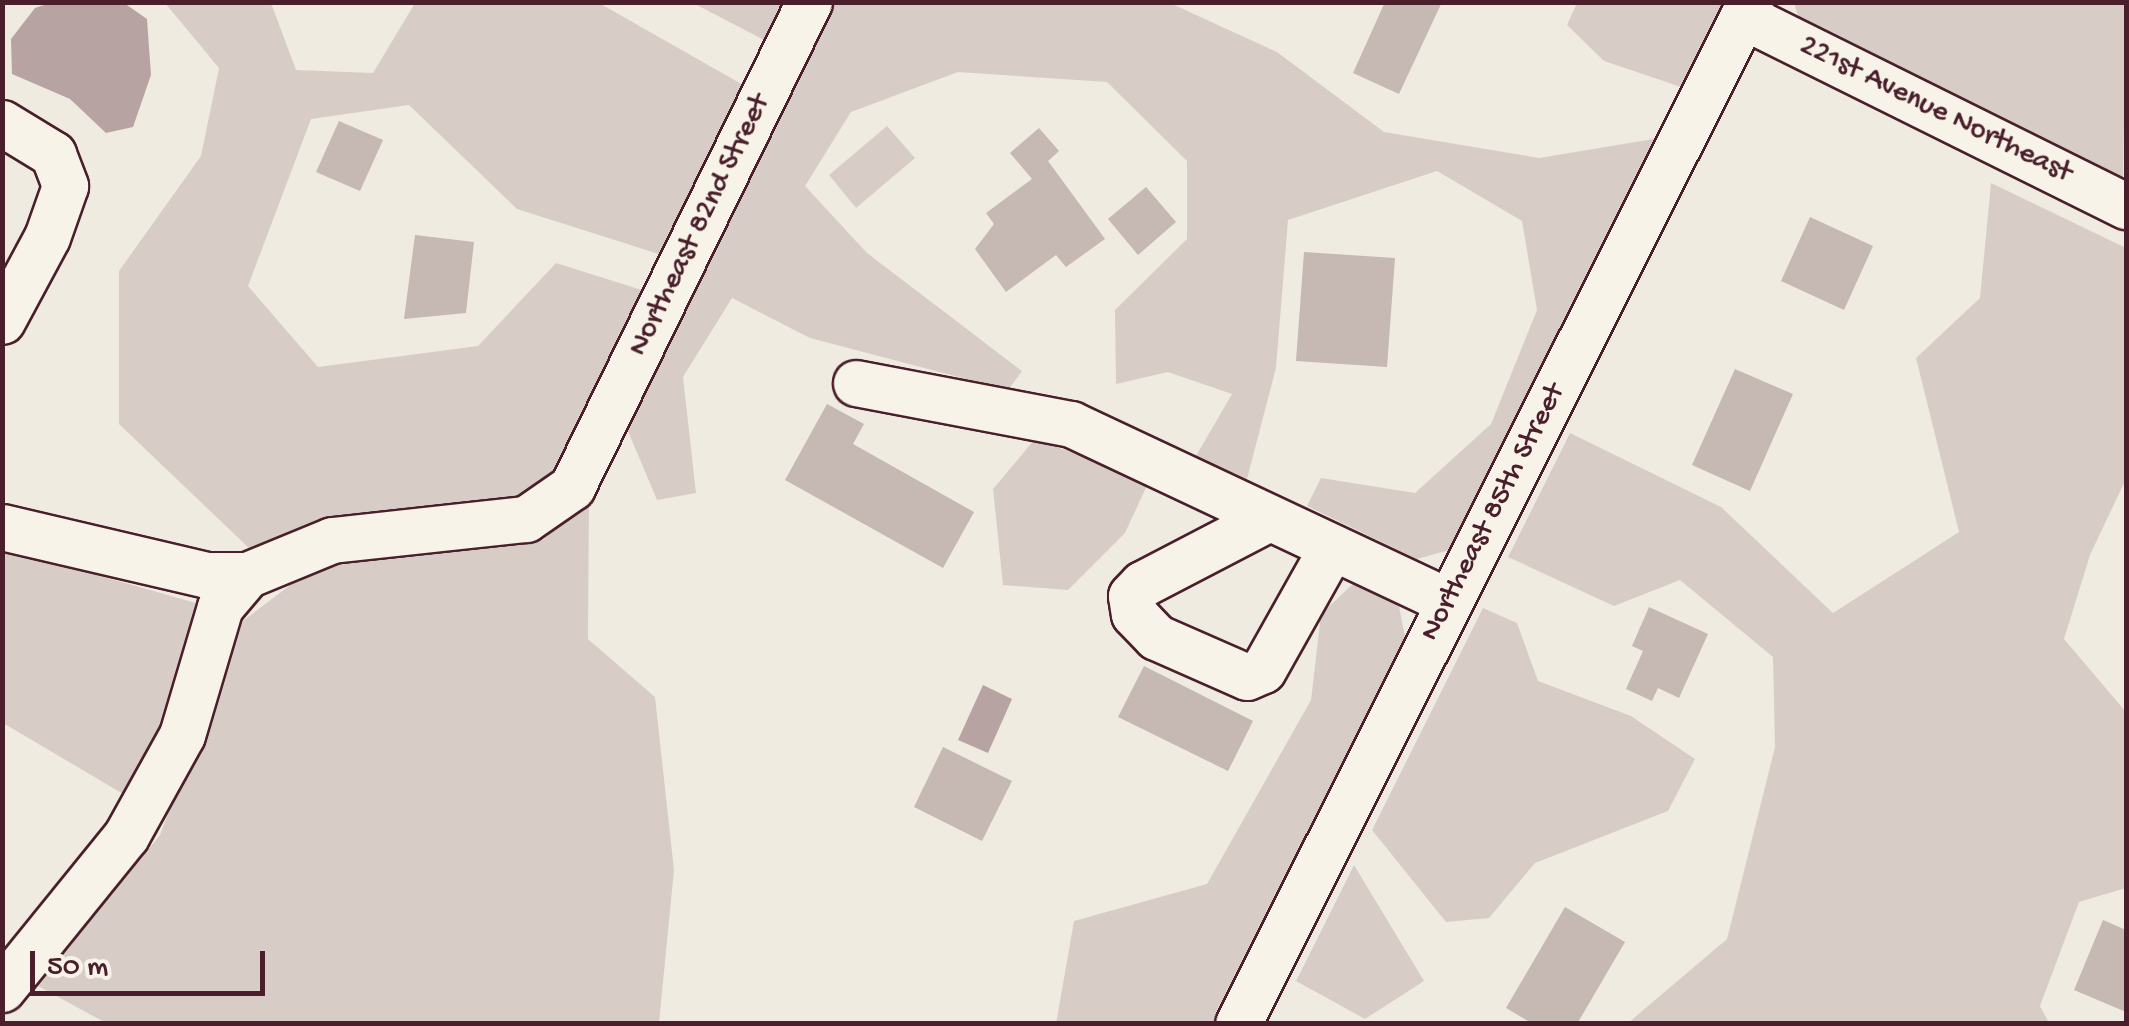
<!DOCTYPE html>
<style>
body{margin:0}
#map{position:relative;width:2129px;height:1026px;overflow:hidden;background:#f0ebe0;font-family:"Gochi Hand",sans-serif}
div>[style]{position:absolute}
.green>*{inset:0;background:#d8cdc6}
.water>*{inset:0;background:#b7a4a2}
.building>*{inset:0;background:#c6b8b3}
.roads{filter:drop-shadow(2px 0 #4a1f2b) drop-shadow(-2px 0 #4a1f2b) drop-shadow(0 2px #4a1f2b) drop-shadow(0 -2px #4a1f2b)}
.minor>*{height:45px;margin:-22.5px;padding:0 22.5px;transform-origin:22.5px;border-radius:22.5px;background:#f7f3e8}
span{translate:-50% -50%;white-space:nowrap;text-align:center;line-height:1.15;-webkit-text-stroke:9px #f7f3e8;paint-order:stroke}
.street-label{font-size:30px;color:#4a1f2b}
.frame{position:absolute;inset:0;border:5px solid #4a1f2b;pointer-events:none}
.scale{position:absolute;left:30px;top:951px;width:235px;height:45px;box-sizing:border-box;border:5px solid #4a1f2b;border-top:0;padding-left:12px;font-size:30px;line-height:35px;white-space:nowrap;color:#4a1f2b;-webkit-text-stroke:8px #f7f3e8;paint-order:stroke}
</style>
<div id="map">
<div class="green">
<i style="clip-path:polygon(165px 3px,271px 3px,296px 70px,373px 73px,415px 3px,599px 3px,745px 86px,665px 256px,517px 209px,409px 105px,311px 119px,248px 286px,318px 367px,478px 346px,556px 263px,648px 292px,566px 467px,519px 501px,251px 550px,119px 424px,119px 271px,201px 156px,219px 68px)"></i>
<i style="clip-path:polygon(693px 3px,784px 3px,766px 41px)"></i>
<i style="clip-path:polygon(830px 3px,1170px 3px,1277px 52px,1384px 132px,1539px 158px,1659px 138px,1453px 549px,1417px 559px,1307px 506px,1321px 478px,1415px 493px,1491px 424px,1537px 310px,1522px 221px,1437px 171px,1288px 220px,1276px 368px,1247px 479px,1196px 456px,1232px 394px,1168px 372px,1116px 384px,1115px 310px,1187px 239px,1187px 161px,1107px 82px,958px 72px,851px 112px,805px 186px,867px 253px,1022px 371px,1008px 390px,810px 338px,732px 298px,683px 377px,696px 493px,657px 500px,625px 424px)"></i>
<i style="clip-path:polygon(1577px 3px,1727px 3px,1684px 88px,1604px 61px,1567px 25px)"></i>
<i style="clip-path:polygon(1794px 3px,2126px 3px,2123px 181px,1800px 22px)"></i>
<i style="clip-path:polygon(887px 126px,915px 158px,856px 208px,829px 175px)"></i>
<i style="clip-path:polygon(1991px 183px,2126px 248px,2126px 479px,2090px 555px,2064px 639px,2126px 712px,2126px 888px,2079px 902px,2040px 1006px,2049px 1023px,1628px 1023px,1727px 939px,1775px 747px,1773px 657px,1680px 580px,1614px 606px,1508px 557px,1570px 433px,1721px 507px,1833px 613px,1959px 532px,1916px 358px,1980px 298px)"></i>
<i style="clip-path:polygon(1035px 439px,1149px 481px,1125px 533px,1068px 590px,1003px 585px,993px 489px)"></i>
<i style="clip-path:polygon(589px 498px,588px 639px,655px 697px,674px 870px,659px 1023px,106px 1023px,38px 986px,160px 835px,239px 624px,297px 580px,366px 553px,543px 540px)"></i>
<i style="clip-path:polygon(5px 549px,203px 605px,164px 740px,130px 798px,3px 723px)"></i>
<i style="clip-path:polygon(1356px 581px,1398px 601px,1406px 642px,1215px 1023px,1056px 1024px,1074px 921px,1207px 884px,1311px 700px,1321px 614px)"></i>
<i style="clip-path:polygon(1483px 608px,1517px 623px,1538px 681px,1631px 716px,1695px 759px,1668px 811px,1535px 863px,1489px 918px,1446px 922px,1372px 830px)"></i>
<i style="clip-path:polygon(1354px 865px,1424px 981px,1365px 1019px,1296px 981px)"></i>
</div>
<div class="water">
<i style="clip-path:polygon(50px 3px,124px 3px,147px 19px,151px 75px,133px 127px,106px 133px,70px 99px,12px 74px,11px 39px,35px 8px)"></i>
<i style="clip-path:polygon(983px 685px,1012px 699px,988px 753px,958px 740px)"></i>
</div>
<div class="building">
<i style="clip-path:polygon(1385px 2px,1442px 2px,1399px 94px,1353px 73px)"></i>
<i style="clip-path:polygon(339px 121px,383px 140px,360px 191px,316px 172px)"></i>
<i style="clip-path:polygon(1039px 128px,1059px 151px,1048px 161px,1105px 239px,1066px 267px,1056px 255px,1006px 292px,975px 249px,994px 224px,986px 213px,1032px 179px,1010px 153px)"></i>
<i style="clip-path:polygon(1146px 187px,1176px 222px,1138px 255px,1108px 219px)"></i>
<i style="clip-path:polygon(1810px 217px,1873px 246px,1844px 310px,1781px 281px)"></i>
<i style="clip-path:polygon(415px 235px,474px 242px,466px 313px,404px 319px)"></i>
<i style="clip-path:polygon(1304px 252px,1395px 258px,1387px 367px,1296px 361px)"></i>
<i style="clip-path:polygon(1735px 369px,1793px 394px,1750px 491px,1692px 465px)"></i>
<i style="clip-path:polygon(827px 404px,864px 424px,853px 444px,974px 512px,943px 568px,785px 480px)"></i>
<i style="clip-path:polygon(1649px 607px,1708px 634px,1679px 698px,1658px 688px,1652px 701px,1626px 689px,1643px 651px,1632px 646px)"></i>
<i style="clip-path:polygon(1144px 666px,1253px 721px,1228px 771px,1118px 717px)"></i>
<i style="clip-path:polygon(943px 747px,1012px 781px,982px 841px,914px 807px)"></i>
<i style="clip-path:polygon(1565px 907px,1625px 942px,1577px 1024px,1533px 1024px,1506px 1008px)"></i>
<i style="clip-path:polygon(2103px 920px,2126px 930px,2126px 1012px,2074px 990px)"></i>
</div>
<div class="roads">
<div class="minor">
<i style="left:1743px;top:16px;width:428px;rotate:26.4deg"></i>
<i style="left:2px;top:123px;width:60px;rotate:31.3deg"></i>
<i style="left:53px;top:154px;width:34px;rotate:69deg"></i>
<i style="left:65px;top:186px;width:54px;rotate:109.4deg"></i>
<i style="left:47px;top:237px;width:95px;rotate:118.2deg"></i>
<i style="left:856px;top:383px;width:219px;rotate:10.8deg"></i>
<i style="left:1071px;top:424px;width:418px;rotate:25.2deg"></i>
<i style="left:1269px;top:518px;width:143px;rotate:152.5deg"></i>
<i style="left:1142px;top:584px;width:16px;rotate:133deg"></i>
<i style="left:1131px;top:596px;width:18px;rotate:81deg"></i>
<i style="left:1134px;top:614px;width:32px;rotate:46deg"></i>
<i style="left:1156px;top:637px;width:99px;rotate:23.7deg"></i>
<i style="left:1247px;top:677px;width:17px;rotate:-24deg"></i>
<i style="left:1263px;top:670px;width:141px;rotate:-60.7deg"></i>
<i style="left:2px;top:527px;width:211px;rotate:13.2deg"></i>
<i style="left:207px;top:575px;width:40px"></i>
<i style="left:247px;top:575px;width:92px;rotate:-22.4deg"></i>
<i style="left:332px;top:540px;width:195px;rotate:-6.2deg"></i>
<i style="left:526px;top:519px;width:56px;rotate:-34.8deg"></i>
<i style="left:572px;top:487px;width:540px;rotate:-63.96deg"></i>
<i style="left:2px;top:989px;width:197px;rotate:-51deg"></i>
<i style="left:126px;top:836px;width:115px;rotate:-61deg"></i>
<i style="left:182px;top:735px;width:134px;rotate:-73.5deg"></i>
<i style="left:220px;top:607px;width:42px;rotate:-49.8deg"></i>
<i style="left:1238px;top:1024px;width:1143px;rotate:-63.39deg"></i>
</div>
</div>
<div class="street-label">
<span style="left:1935px;top:111px;rotate:26deg">221st Avenue Northeast</span>
<span style="left:701px;top:226px;rotate:-64deg">Northeast 82nd Street</span>
<span style="left:1494px;top:513px;rotate:-63deg">Northeast 85th Street</span>
</div>
<div class="frame"></div>
<div class="scale">50 m</div>
</div>
